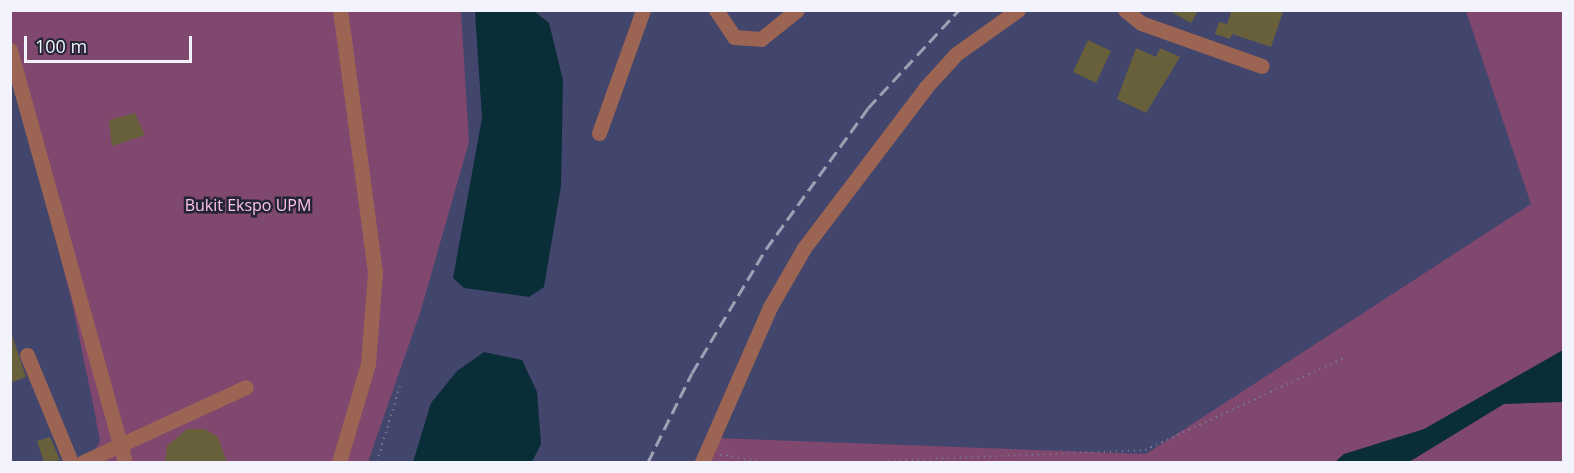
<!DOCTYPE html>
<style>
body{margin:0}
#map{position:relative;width:1574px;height:473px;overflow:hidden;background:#393c5d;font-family:"Open Sans",sans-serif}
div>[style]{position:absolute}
.built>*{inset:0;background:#42456c}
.green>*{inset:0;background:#80476f}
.water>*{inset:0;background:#092e38}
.building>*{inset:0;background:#67603a}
.path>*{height:2px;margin-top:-1px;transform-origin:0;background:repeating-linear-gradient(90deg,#767891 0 1.5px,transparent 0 6px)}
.minor>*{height:15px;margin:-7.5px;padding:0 7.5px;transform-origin:7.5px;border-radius:7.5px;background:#9c6553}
.rail>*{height:3px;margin-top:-1.5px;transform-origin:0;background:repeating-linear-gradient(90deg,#9d9fb3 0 12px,transparent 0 18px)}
span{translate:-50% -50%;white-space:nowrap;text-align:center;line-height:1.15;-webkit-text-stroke:5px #232534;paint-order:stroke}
.park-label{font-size:16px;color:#fdc2e9}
.frame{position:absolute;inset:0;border:12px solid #f2f3fc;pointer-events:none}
.scale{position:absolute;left:24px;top:36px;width:168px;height:27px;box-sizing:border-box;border:3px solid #f2f3fc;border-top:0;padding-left:8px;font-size:18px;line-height:21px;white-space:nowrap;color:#f2f3fc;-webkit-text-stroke:4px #232534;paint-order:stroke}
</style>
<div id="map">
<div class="built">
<i style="clip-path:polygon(11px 11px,1563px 11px,1563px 462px,11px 462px)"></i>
</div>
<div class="green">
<i style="clip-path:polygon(10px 11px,461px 11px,469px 142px,421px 310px,368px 462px,88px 462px,100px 441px,93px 404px,71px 298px,11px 67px)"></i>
<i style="clip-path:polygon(1466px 11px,1563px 11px,1563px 462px,705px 462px,714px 438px,1146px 454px,1531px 204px)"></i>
</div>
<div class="water">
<i style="clip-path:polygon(475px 11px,534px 11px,549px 23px,563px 80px,561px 186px,544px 287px,529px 297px,464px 288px,453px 278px,482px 118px)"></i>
<i style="clip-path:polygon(1563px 350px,1563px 402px,1504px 404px,1409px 462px,1335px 462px,1344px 454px,1424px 429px)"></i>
<i style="clip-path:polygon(484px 352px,522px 360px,537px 392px,541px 444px,532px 462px,413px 462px,431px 403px,457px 371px)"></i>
</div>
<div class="building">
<i style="clip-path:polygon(1168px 10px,1198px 10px,1191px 23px)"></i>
<i style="clip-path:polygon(1232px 10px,1283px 12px,1271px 47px,1232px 34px,1230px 39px,1215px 34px,1219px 22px,1227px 24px)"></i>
<i style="clip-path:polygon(1088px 40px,1111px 51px,1096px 83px,1073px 72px)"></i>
<i style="clip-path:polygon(1136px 48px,1156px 57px,1160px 48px,1180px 57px,1146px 113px,1117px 99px)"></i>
<i style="clip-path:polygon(135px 113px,145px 135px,112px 146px,109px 120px)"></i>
<i style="clip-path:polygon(10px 329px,26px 377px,10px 383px)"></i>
<i style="clip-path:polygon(187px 429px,205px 429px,218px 437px,227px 462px,165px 462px,167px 446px)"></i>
<i style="clip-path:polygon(50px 437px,60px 460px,44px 462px,37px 441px)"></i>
</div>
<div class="path">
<i style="left:720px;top:455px;width:46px;rotate:8.8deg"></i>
<i style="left:377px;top:462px;width:84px;rotate:-73.3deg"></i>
<i style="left:858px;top:462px;width:287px;rotate:-2.4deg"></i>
<i style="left:1145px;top:450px;width:219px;rotate:-24.8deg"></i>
</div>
<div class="minor">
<i style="left:716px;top:10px;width:32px;rotate:56deg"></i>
<i style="left:734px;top:37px;width:27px;rotate:4deg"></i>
<i style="left:761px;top:39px;width:46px;rotate:-38.9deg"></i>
<i style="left:1125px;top:10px;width:21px;rotate:39deg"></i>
<i style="left:1141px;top:23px;width:128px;rotate:19.6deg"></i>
<i style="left:10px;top:50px;width:428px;rotate:74.4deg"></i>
<i style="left:599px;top:133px;width:131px;rotate:-70.3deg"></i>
<i style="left:27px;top:355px;width:116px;rotate:67.6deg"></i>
<i style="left:83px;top:462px;width:179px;rotate:-24.7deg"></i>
<i style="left:339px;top:462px;width:102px;rotate:-73.5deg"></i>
<i style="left:368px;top:364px;width:92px;rotate:-85.6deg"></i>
<i style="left:375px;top:272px;width:264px;rotate:-97.6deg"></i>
<i style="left:702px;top:462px;width:169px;rotate:-66.3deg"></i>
<i style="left:770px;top:307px;width:68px;rotate:-60deg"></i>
<i style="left:804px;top:248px;width:202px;rotate:-52.8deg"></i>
<i style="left:926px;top:87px;width:45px;rotate:-47.7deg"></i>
<i style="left:956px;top:54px;width:76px;rotate:-35.4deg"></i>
</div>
<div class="rail">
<i style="left:648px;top:462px;width:99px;rotate:-63.7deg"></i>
<i style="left:692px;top:373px;width:144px;rotate:-59.2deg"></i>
<i style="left:766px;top:249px;width:174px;rotate:-54.1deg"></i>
<i style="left:868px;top:108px;width:134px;rotate:-47.1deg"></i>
</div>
<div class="park-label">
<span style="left:248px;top:205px">Bukit Ekspo UPM</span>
</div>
<div class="frame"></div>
<div class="scale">100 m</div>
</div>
